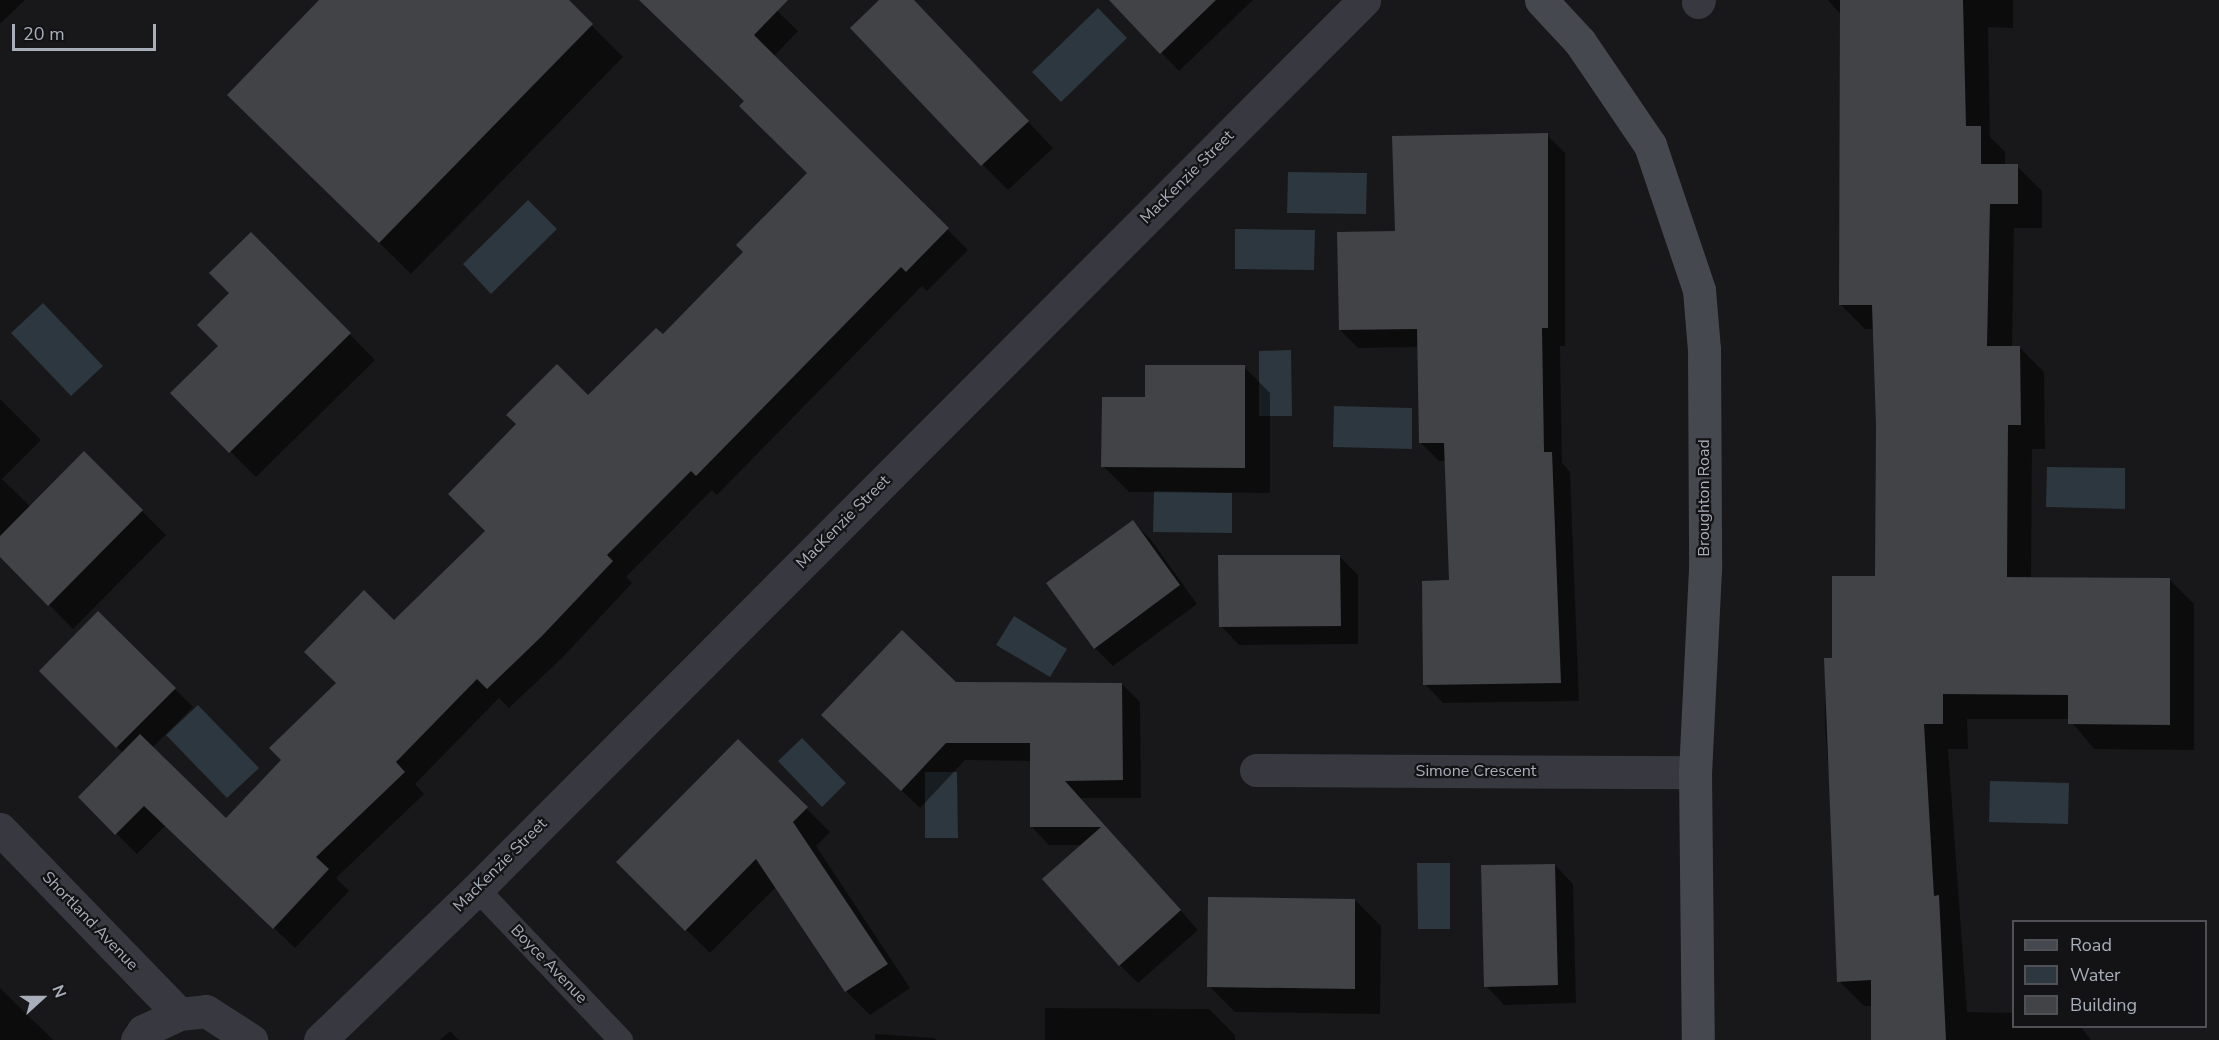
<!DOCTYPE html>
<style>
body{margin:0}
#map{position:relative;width:2219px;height:1040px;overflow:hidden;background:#18181a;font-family:"Nunito Sans",sans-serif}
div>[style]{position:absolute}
.water>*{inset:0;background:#2c373f}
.shadow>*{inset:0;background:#0007}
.building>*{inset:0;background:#424347}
.service>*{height:24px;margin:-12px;padding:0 12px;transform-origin:12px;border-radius:12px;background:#383940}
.minor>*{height:33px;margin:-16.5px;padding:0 16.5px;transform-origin:16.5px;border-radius:16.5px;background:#383940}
.secondary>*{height:33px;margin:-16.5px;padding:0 16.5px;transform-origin:16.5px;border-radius:16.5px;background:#464850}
span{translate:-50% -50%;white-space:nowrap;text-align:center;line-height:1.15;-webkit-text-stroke:4.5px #131315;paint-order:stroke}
.street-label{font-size:16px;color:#a9aebb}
.legend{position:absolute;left:2012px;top:920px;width:195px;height:108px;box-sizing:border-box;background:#131315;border:2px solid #4f5157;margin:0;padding:8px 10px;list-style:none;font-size:18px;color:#a9aebb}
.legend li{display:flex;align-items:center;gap:12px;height:30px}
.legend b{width:30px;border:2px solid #4f5157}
.north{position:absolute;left:12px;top:968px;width:60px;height:60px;-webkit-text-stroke:4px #131315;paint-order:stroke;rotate:69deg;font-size:16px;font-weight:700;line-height:24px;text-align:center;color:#a9aebb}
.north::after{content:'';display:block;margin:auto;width:21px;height:27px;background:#a9aebb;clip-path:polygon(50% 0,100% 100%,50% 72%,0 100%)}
.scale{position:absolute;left:12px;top:24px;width:144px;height:27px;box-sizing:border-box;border:3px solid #a9aebb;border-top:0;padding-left:8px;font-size:18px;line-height:21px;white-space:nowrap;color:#a9aebb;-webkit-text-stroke:4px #131315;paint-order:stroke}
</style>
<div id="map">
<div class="water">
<i style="clip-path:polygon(1098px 8px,1127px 38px,1061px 102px,1032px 72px)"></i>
<i style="clip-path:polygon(1288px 172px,1367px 173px,1366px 214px,1287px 213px)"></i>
<i style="clip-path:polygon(528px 200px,557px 229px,491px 294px,463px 264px)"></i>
<i style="clip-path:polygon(1235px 229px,1315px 230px,1314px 270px,1235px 269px)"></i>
<i style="clip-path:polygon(43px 303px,103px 366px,71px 396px,11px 333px)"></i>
<i style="clip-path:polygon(1291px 350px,1292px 416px,1259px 416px,1259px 351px)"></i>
<i style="clip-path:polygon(1334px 406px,1412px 408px,1412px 449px,1333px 447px)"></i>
<i style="clip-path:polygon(2047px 467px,2125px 468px,2125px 509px,2046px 507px)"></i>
<i style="clip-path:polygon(1154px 491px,1232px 493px,1232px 533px,1153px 532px)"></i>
<i style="clip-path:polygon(1014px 616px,1067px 649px,1050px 677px,996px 645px)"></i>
<i style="clip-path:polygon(198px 705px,259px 768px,227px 798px,166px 735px)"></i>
<i style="clip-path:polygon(802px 738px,846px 783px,822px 807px,778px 761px)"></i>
<i style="clip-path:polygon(925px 772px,957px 772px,958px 838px,925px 838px)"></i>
<i style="clip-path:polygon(1990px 781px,2069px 783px,2068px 824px,1989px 822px)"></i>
<i style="clip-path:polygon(1417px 863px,1450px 863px,1450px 929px,1418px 929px)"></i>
</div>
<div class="shadow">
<i style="clip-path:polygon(0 0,25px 0,0 24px)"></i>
<i style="clip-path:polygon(321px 0,566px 0,623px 57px,411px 274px,261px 126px)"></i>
<i style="clip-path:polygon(645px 0,766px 0,798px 31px,774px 56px,968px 250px,927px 291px,922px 286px,717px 495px,712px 490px,626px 577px,632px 583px,563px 657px,509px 708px,499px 698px,415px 784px,424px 794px,336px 878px,349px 891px,295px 948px,166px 825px,137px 854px,80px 797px,123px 753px,41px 671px,98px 613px,193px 707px,152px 748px,226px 820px,283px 760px,338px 683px,394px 622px,487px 532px,588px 398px,663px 336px,745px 252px,809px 173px,746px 102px)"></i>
<i style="clip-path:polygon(881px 0,913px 0,1053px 148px,1008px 190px,982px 164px)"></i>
<i style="clip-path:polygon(1111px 0,1253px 0,1179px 71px)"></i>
<i style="clip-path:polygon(2013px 0,2013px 28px,1988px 27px,1990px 137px,2005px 152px,2005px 166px,2017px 166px,2042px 191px,2042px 228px,2014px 228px,2012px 348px,2019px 347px,2044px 372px,2045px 449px,2032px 449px,2031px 579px,2169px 579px,2194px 604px,2194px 750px,2094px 749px,2069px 719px,1967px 719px,1968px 749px,1948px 749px,1967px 1012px,2014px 1013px,2014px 1026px,2080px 1026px,2091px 1040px,1872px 1040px,1872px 1006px,1864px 1006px,1839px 981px,1838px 901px,1825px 724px,1825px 660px,1833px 660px,1876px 578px,1877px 426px,1874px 329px,1865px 329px,1840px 304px,1841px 15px,1828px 0)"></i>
<i style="clip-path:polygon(1547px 135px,1565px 153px,1565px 346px,1560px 346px,1562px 463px,1570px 472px,1579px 701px,1443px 703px,1425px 684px,1450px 582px,1446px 461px,1439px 461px,1420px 442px,1419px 347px,1358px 348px,1340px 330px,1396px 233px)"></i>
<i style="clip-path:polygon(251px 234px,375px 360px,256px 477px,172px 393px,220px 346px,231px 293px)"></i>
<i style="clip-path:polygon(1244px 367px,1270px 393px,1270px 493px,1129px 492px,1103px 466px,1146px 398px)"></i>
<i style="clip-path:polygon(0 399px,41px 440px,2px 479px,31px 507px,84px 453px,166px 535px,73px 629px,0 555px)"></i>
<i style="clip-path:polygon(1133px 522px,1151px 540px,1197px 604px,1113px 666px,1095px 648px)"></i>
<i style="clip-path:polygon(1339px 556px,1358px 575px,1358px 644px,1239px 645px,1221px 626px)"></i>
<i style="clip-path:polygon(955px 684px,1122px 684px,1140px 702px,1141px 798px,1081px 798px,1198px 930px,1138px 983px,1120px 965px,1083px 845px,1049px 845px,1031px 826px,1031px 761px,965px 760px,920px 808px,841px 733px)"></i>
<i style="clip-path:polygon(739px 741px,830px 832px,816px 846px,910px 988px,870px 1015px,846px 991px,776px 887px,710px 953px,618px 862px)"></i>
<i style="clip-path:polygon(1555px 865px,1573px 884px,1576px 1003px,1504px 1005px,1486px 986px)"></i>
<i style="clip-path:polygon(1355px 900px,1381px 926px,1380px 1014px,1235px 1012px,1209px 986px)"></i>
<i style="clip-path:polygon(0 988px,43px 1030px,53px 1040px,0 1040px)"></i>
<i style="clip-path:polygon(1045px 1008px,1209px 1009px,1235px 1035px,1235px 1040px,1045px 1040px)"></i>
<i style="clip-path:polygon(450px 1031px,459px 1040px,440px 1040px)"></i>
<i style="clip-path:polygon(875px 1034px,934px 1038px,937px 1040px,875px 1040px)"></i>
</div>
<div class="building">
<i style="clip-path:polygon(319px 0,569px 0,593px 24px,379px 243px,227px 95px)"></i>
<i style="clip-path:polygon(639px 0,788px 0,754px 35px,949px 228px,906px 272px,901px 267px,696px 476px,691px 471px,607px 555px,613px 561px,542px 636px,487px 689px,477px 679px,396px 762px,405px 772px,316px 857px,329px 869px,273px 929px,144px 806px,115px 835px,78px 797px,140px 734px,226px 818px,281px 760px,269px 748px,336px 683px,304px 652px,364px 590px,394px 620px,485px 531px,448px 494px,516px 424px,506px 415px,557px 364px,588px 395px,656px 328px,663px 334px,743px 252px,736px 245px,807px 173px,739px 106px,744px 101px)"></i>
<i style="clip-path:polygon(879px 0,914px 0,1029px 121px,981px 166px,850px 28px)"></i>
<i style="clip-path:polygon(1109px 0,1216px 0,1160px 54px)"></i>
<i style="clip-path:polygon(1840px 0,1963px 0,1966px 126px,1981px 126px,1981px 164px,2018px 164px,2018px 204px,1990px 204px,1987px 346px,2020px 346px,2021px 425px,2008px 425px,2007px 577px,2170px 578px,2170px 725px,2068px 724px,2068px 695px,1943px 694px,1943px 724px,1924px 724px,1934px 896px,1939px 895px,1946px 1040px,1871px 1040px,1871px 980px,1837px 982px,1824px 658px,1832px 658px,1832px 576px,1875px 576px,1876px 426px,1872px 305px,1839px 305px)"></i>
<i style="clip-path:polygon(1548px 133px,1548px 328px,1542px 328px,1544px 452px,1552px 452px,1561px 683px,1423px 685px,1422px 581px,1449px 580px,1444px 443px,1419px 443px,1417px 329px,1339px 330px,1337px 232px,1395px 231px,1392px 136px)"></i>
<i style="clip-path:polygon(251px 232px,351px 333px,229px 453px,170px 393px,218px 346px,197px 325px,229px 293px,209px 273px)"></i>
<i style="clip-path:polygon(1145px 365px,1245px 365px,1245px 468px,1101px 467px,1102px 397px,1145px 397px)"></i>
<i style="clip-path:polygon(84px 451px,143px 510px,48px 606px,0 557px,0 536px)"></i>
<i style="clip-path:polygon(1133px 520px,1180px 585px,1094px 649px,1046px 583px)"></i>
<i style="clip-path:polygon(1218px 555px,1340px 555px,1341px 626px,1219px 627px)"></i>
<i style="clip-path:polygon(98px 611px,176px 688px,116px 748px,39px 671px)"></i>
<i style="clip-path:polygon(902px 630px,956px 682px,1122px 683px,1123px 780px,1065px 781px,1181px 910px,1119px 966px,1042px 879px,1101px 827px,1030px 827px,1030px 743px,946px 743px,901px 791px,821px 715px)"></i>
<i style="clip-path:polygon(738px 739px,808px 807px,793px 822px,888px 964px,845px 992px,756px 859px,685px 931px,616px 862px)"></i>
<i style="clip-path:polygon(1555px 864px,1558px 985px,1484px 987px,1481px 865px)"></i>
<i style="clip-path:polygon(1208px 897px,1355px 899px,1355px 989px,1207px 987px)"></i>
</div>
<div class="service">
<i style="left:477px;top:889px;width:209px;rotate:46.4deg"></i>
</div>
<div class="minor">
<i style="left:1698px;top:2px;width:2px;rotate:-63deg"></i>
<i style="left:1256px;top:770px;width:439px;rotate:0.3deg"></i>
<i style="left:0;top:829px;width:257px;rotate:45.9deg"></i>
<i style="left:137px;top:1040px;width:11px;rotate:-56deg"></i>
<i style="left:143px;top:1031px;width:40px;rotate:-25deg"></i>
<i style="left:179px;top:1014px;width:27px;rotate:-6deg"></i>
<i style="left:206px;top:1011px;width:54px;rotate:32.8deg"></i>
<i style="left:320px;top:1040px;width:218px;rotate:-43.9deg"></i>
<i style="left:477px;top:889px;width:1256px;rotate:-45.06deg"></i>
</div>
<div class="secondary">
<i style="left:1541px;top:0;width:57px;rotate:47.1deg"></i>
<i style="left:1580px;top:42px;width:125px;rotate:55.8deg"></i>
<i style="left:1650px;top:145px;width:153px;rotate:71.3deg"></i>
<i style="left:1699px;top:290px;width:59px;rotate:85.2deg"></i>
<i style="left:1704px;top:349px;width:220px;rotate:89.7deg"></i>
<i style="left:1705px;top:569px;width:203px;rotate:92.8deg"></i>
<i style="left:1695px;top:772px;width:268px;rotate:89.4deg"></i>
</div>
<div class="street-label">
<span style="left:1187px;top:177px;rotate:-45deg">MacKenzie Street</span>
<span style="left:1704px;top:498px;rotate:-90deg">Broughton Road</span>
<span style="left:843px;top:522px;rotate:-45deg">MacKenzie Street</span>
<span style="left:1476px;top:771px">Simone Crescent</span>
<span style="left:500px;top:865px;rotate:-45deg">MacKenzie Street</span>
<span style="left:90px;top:921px;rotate:46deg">Shortland Avenue</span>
<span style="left:549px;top:964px;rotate:46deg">Boyce Avenue</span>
</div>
<ul class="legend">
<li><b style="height:8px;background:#464850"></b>Road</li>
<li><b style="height:16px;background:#2c373f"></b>Water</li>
<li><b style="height:16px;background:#424347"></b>Building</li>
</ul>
<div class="north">N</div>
<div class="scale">20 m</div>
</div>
